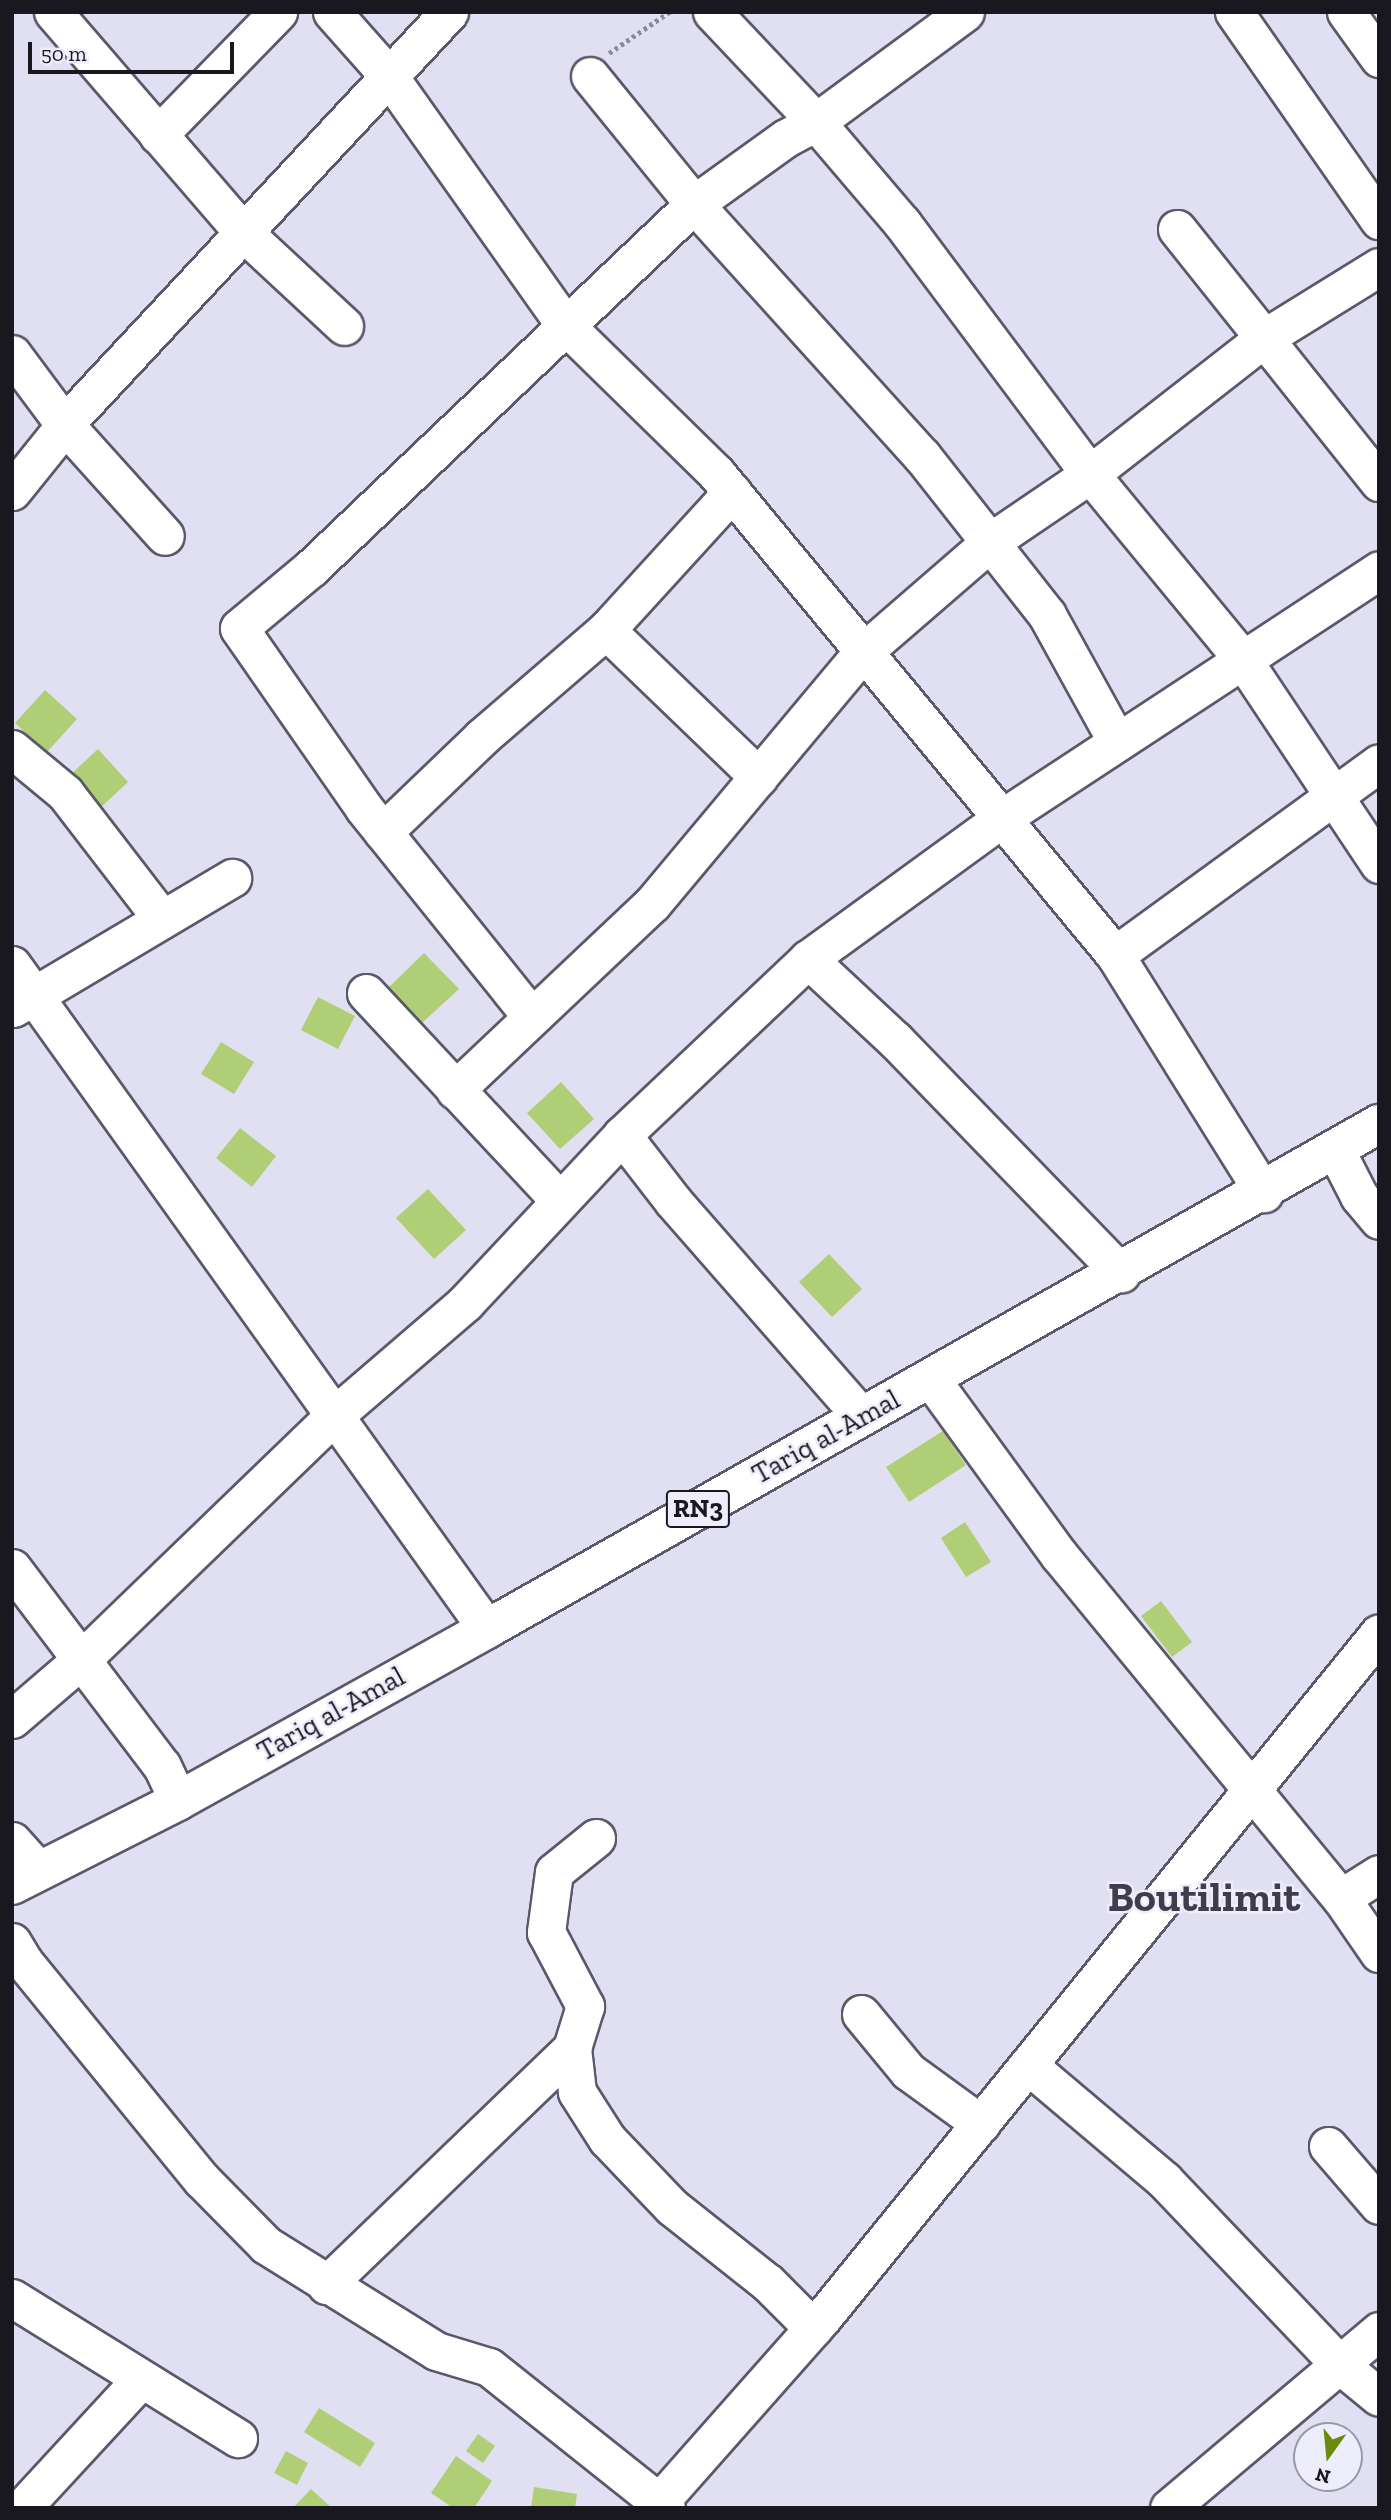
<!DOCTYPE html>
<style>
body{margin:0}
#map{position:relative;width:1391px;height:2520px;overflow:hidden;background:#e1dff2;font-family:"Zilla Slab",serif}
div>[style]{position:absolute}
.building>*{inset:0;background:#b0ce76}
.path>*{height:4.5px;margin-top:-2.25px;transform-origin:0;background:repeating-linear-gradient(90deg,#8c8b99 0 3.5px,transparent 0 7px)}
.roads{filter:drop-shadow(2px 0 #5a5969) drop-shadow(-2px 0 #5a5969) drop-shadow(0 2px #5a5969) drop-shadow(0 -2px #5a5969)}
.minor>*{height:37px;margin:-18.5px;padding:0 18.5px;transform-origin:18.5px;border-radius:18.5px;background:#fff}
.highway>*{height:38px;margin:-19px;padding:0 19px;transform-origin:19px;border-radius:19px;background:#fff}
span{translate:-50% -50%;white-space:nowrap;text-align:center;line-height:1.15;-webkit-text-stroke:5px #eeedfc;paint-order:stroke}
.shield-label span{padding:2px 5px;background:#eeedfc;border:2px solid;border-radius:5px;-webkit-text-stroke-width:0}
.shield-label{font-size:26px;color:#19181f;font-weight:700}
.street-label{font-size:28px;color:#19181f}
.town-label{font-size:42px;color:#3f3d4c;font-weight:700}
.frame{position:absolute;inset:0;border:14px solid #19181f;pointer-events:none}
.north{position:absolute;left:1293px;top:2422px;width:70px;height:70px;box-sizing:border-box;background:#eeedfc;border:2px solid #9998a4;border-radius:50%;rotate:195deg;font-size:19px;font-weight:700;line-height:28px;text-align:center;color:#19181f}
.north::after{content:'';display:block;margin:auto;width:24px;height:32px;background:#6c8b0b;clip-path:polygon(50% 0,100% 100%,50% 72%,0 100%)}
.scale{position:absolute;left:28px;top:42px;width:206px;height:32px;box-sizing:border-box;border:4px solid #19181f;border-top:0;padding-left:9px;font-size:21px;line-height:24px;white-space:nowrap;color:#19181f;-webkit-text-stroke:5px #eeedfc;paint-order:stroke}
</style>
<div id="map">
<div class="building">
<i style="clip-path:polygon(45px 690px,77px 719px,47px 752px,15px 723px)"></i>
<i style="clip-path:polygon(98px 749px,128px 782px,98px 810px,67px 778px)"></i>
<i style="clip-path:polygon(424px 953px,459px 989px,422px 1023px,388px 988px)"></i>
<i style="clip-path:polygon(318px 997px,355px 1016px,338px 1049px,301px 1030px)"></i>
<i style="clip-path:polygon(221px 1042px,254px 1062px,234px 1094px,201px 1074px)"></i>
<i style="clip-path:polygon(561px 1082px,594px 1119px,560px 1149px,527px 1113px)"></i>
<i style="clip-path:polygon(240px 1128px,276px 1156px,252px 1187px,216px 1158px)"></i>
<i style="clip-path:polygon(428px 1189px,466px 1230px,434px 1259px,396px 1218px)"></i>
<i style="clip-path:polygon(829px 1254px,862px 1289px,832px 1317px,799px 1282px)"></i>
<i style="clip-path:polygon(943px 1431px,966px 1465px,909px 1502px,886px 1467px)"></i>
<i style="clip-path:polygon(965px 1522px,991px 1562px,966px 1577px,941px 1538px)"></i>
<i style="clip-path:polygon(1161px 1601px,1192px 1642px,1172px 1657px,1141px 1616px)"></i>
<i style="clip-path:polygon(319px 2408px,375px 2443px,360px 2467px,304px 2432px)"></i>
<i style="clip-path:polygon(478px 2434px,495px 2446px,483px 2463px,466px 2451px)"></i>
<i style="clip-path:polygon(286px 2451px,308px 2463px,297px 2485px,274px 2473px)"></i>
<i style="clip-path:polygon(456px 2456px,492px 2481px,474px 2508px,453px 2508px,431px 2493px)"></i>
<i style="clip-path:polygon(534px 2487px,577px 2494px,575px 2508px,531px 2508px)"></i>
<i style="clip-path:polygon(311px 2489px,332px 2508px,293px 2508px)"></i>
</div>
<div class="path">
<i style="left:609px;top:53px;width:73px;rotate:-34.3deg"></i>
</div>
<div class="roads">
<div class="minor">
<i style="left:53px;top:12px;width:291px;rotate:49.2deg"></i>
<i style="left:243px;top:232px;width:138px;rotate:42.9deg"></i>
<i style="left:332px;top:12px;width:84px;rotate:48.4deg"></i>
<i style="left:388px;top:75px;width:308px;rotate:54.7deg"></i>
<i style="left:566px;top:326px;width:210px;rotate:44.4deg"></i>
<i style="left:716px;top:473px;width:626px;rotate:50.38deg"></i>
<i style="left:1115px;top:955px;width:281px;rotate:58deg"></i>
<i style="left:712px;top:12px;width:151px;rotate:46.6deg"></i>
<i style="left:816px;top:122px;width:133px;rotate:49.6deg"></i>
<i style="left:902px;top:223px;width:314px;rotate:53.2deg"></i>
<i style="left:1090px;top:474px;width:237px;rotate:50.5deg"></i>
<i style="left:1241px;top:657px;width:249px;rotate:56.3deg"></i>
<i style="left:1234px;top:12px;width:254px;rotate:55.1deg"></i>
<i style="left:1346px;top:12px;width:57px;rotate:54.3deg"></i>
<i style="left:590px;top:76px;width:165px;rotate:50.9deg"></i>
<i style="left:694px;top:204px;width:340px;rotate:47.9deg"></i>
<i style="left:922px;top:456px;width:202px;rotate:51.8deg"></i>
<i style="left:1047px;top:615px;width:143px;rotate:61.1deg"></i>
<i style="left:158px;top:135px;width:172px;rotate:-45.7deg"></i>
<i style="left:1177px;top:229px;width:324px;rotate:51.4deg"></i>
<i style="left:12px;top:354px;width:89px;rotate:53.3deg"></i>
<i style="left:65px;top:425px;width:149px;rotate:48deg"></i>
<i style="left:12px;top:491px;width:99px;rotate:-51.2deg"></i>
<i style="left:74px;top:414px;width:550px;rotate:-46.99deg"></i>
<i style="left:606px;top:630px;width:212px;rotate:43.9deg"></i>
<i style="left:12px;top:749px;width:69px;rotate:39.7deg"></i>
<i style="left:65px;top:793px;width:159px;rotate:52.4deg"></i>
<i style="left:383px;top:832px;width:137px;rotate:-43.8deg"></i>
<i style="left:482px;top:737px;width:164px;rotate:-40.8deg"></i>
<i style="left:606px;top:630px;width:187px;rotate:-47.6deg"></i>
<i style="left:1115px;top:955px;width:326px;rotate:-36deg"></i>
<i style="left:808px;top:959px;width:119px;rotate:43deg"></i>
<i style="left:895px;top:1040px;width:325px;rotate:45.9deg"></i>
<i style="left:12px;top:965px;width:816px;rotate:54.42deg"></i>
<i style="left:366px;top:993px;width:284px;rotate:47deg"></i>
<i style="left:13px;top:1008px;width:255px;rotate:-30.7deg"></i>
<i style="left:531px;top:1016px;width:267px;rotate:-128.8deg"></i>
<i style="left:364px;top:808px;width:219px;rotate:-124.8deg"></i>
<i style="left:239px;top:628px;width:94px;rotate:-39.8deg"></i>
<i style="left:311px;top:568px;width:528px;rotate:-43.54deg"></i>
<i style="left:694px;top:204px;width:113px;rotate:-35.7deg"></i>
<i style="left:786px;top:138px;width:34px;rotate:-28deg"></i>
<i style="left:816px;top:122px;width:185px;rotate:-36.4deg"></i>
<i style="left:455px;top:1090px;width:271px;rotate:-43.4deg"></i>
<i style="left:652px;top:904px;width:327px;rotate:-50.1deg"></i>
<i style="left:862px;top:653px;width:169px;rotate:-40.9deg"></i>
<i style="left:990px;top:542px;width:121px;rotate:-34.2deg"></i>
<i style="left:1090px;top:474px;width:221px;rotate:-38deg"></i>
<i style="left:1264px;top:338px;width:135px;rotate:-31.7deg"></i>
<i style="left:622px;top:1135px;width:83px;rotate:52.3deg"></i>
<i style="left:673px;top:1201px;width:286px;rotate:48.8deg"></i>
<i style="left:1335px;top:1149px;width:53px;rotate:62.9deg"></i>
<i style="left:1359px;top:1196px;width:31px;rotate:50deg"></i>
<i style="left:931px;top:1379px;width:218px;rotate:54deg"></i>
<i style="left:1059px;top:1555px;width:444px;rotate:50.6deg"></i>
<i style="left:1341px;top:1898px;width:67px;rotate:55.4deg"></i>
<i style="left:12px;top:1568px;width:248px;rotate:52.9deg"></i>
<i style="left:162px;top:1766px;width:38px;rotate:65deg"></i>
<i style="left:12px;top:1719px;width:94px;rotate:-40.7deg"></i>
<i style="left:83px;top:1658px;width:350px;rotate:-44deg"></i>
<i style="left:335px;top:1415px;width:172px;rotate:-40.7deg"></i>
<i style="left:465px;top:1303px;width:230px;rotate:-46.9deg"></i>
<i style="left:622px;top:1135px;width:256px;rotate:-43.4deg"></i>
<i style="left:808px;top:959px;width:236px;rotate:-36deg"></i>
<i style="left:999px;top:820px;width:455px;rotate:-33.3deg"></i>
<i style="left:596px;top:1838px;width:54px;rotate:141deg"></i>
<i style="left:554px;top:1872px;width:61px;rotate:97.6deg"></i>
<i style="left:546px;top:1932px;width:84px;rotate:62.2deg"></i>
<i style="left:585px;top:2006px;width:44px;rotate:107.2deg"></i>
<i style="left:572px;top:2048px;width:44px;rotate:83.5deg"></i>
<i style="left:577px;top:2092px;width:56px;rotate:57.4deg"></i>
<i style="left:607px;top:2139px;width:94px;rotate:46.3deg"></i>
<i style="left:672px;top:2207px;width:122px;rotate:38.4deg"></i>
<i style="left:768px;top:2283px;width:64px;rotate:45deg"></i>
<i style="left:12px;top:1841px;width:40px;rotate:48deg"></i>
<i style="left:1341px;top:1898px;width:45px;rotate:-32.3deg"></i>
<i style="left:12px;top:1942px;width:23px;rotate:59deg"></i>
<i style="left:24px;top:1962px;width:281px;rotate:50.8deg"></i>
<i style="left:202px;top:2180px;width:91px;rotate:45.4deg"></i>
<i style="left:266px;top:2245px;width:200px;rotate:31.9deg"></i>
<i style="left:436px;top:2351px;width:55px;rotate:16.8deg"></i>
<i style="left:489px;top:2367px;width:226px;rotate:38.5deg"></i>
<i style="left:861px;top:2014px;width:74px;rotate:50.5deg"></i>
<i style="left:908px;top:2071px;width:90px;rotate:36deg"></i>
<i style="left:1028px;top:2065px;width:178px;rotate:40.2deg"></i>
<i style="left:1164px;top:2180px;width:255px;rotate:46.4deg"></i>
<i style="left:1340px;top:2365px;width:50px;rotate:39.4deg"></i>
<i style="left:1328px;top:2146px;width:78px;rotate:49.2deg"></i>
<i style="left:326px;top:2285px;width:342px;rotate:-43.9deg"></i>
<i style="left:12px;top:2298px;width:266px;rotate:31.8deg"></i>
<i style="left:22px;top:2508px;width:174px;rotate:-47.3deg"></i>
<i style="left:654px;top:2508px;width:255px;rotate:-48.5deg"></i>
<i style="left:823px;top:2317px;width:881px;rotate:-50.89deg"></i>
<i style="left:1169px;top:2508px;width:275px;rotate:-40.1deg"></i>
</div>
<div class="highway">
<i style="left:12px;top:1885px;width:186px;rotate:-26.8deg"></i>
<i style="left:178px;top:1801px;width:354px;rotate:-29.1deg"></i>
<i style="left:487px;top:1629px;width:1025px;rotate:-29.52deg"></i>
</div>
</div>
<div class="shield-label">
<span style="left:698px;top:1509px">RN3</span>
</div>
<div class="street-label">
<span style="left:826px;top:1437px;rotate:-29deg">Tariq al-Amal</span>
<span style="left:331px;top:1714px;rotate:-29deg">Tariq al-Amal</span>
</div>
<div class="town-label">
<span style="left:1204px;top:1897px">Boutilimit</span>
</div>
<div class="frame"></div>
<div class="north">N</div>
<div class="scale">50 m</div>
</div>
